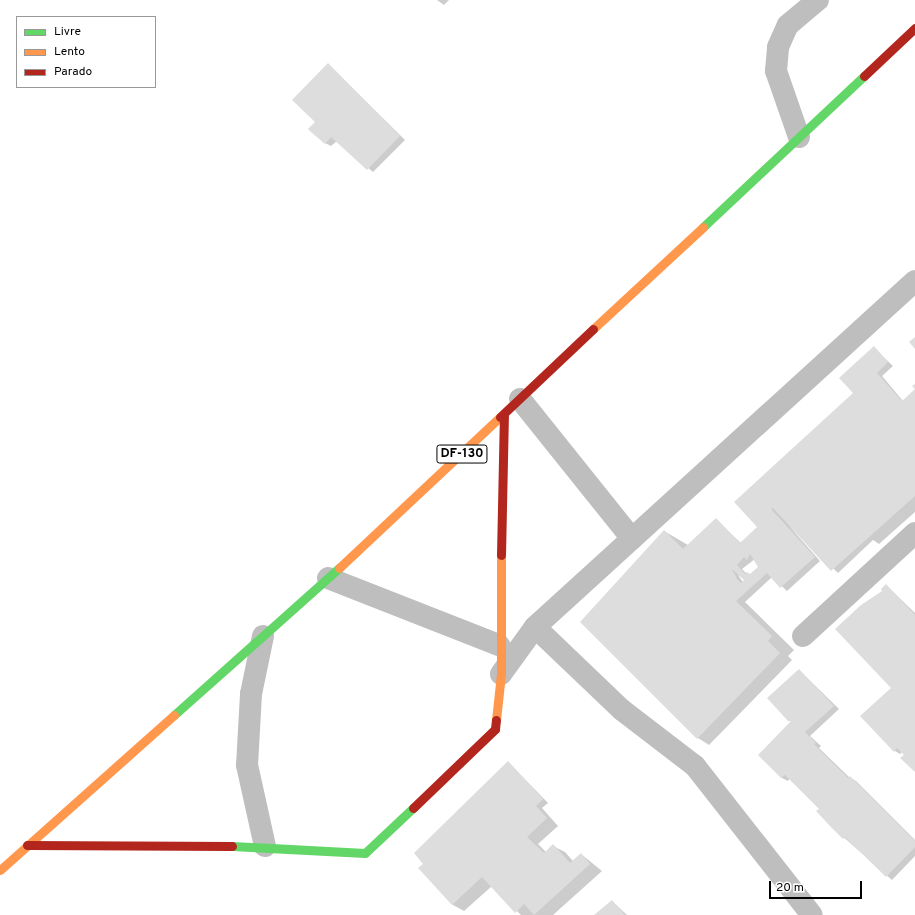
<!DOCTYPE html>
<style>
body{margin:0}
#map{position:relative;width:915px;height:915px;overflow:hidden;background:#fff;font-family:Overpass,sans-serif}
div>[style]{position:absolute}
.shadow>*{inset:0;background:#0003}
.building>*{inset:0;background:#ddd}
.street>*{height:22px;margin:-11px;padding:0 11px;transform-origin:11px;border-radius:11px;background:#bebebe}
.fast>*{height:9px;margin:-4.5px;padding:0 4.5px;transform-origin:4.5px;border-radius:4.5px;background:#63d668}
.slow>*{height:9px;margin:-4.5px;padding:0 4.5px;transform-origin:4.5px;border-radius:4.5px;background:#ff974d}
.jam>*{height:9px;margin:-4.5px;padding:0 4.5px;transform-origin:4.5px;border-radius:4.5px;background:#b3261e}
span{translate:-50% -50%;white-space:nowrap;text-align:center;line-height:1.15;-webkit-text-stroke:3px #fff;paint-order:stroke}
.shield-label span{padding:1px 3px;background:#fff;border:1px solid;border-radius:3px;-webkit-text-stroke-width:0}
.shield-label{font-size:13px;color:#000;font-weight:700}
.legend{position:absolute;left:16px;top:16px;width:140px;height:72px;box-sizing:border-box;background:#fff;border:1px solid #999;margin:0;padding:5px 7px;list-style:none;font-size:12px;color:#000}
.legend li{display:flex;align-items:center;gap:8px;height:20px}
.legend b{width:20px;border:1px solid #999}
.scale{position:absolute;left:769px;top:881px;width:93px;height:18px;box-sizing:border-box;border:2px solid #000;border-top:0;padding-left:5px;font-size:12px;line-height:14px;white-space:nowrap;color:#000;-webkit-text-stroke:3px #fff;paint-order:stroke}
</style>
<div id="map">
<div class="shadow">
<i style="clip-path:polygon(437px 0,449px 0,444px 5px)"></i>
<i style="clip-path:polygon(328px 64px,405px 140px,373px 172px,337px 141px,331px 146px,325px 143px,316px 122px)"></i>
<i style="clip-path:polygon(evenodd,874px 348px,893px 366px,882px 376px,903px 401px,915px 391px,915px 512px,879px 544px,873px 540px,838px 573px,790px 527px,820px 561px,787px 591px,772px 577px,745px 602px,794px 650px,788px 656px,792px 660px,709px 745px,698px 738px,664px 531px,688px 545px,716px 520px,741px 543px,759px 528px,736px 502px,853px 394px,874px 348px,755px 559px,760px 567px,751px 575px,747px 574px,742px 569px,755px 559px,874px 348px,738px 575px,746px 580px,743px 582px,738px 575px)"></i>
<i style="clip-path:polygon(887px 586px,915px 613px,915px 770px,902px 752px,900px 754px,895px 751px,892px 688px,884px 592px)"></i>
<i style="clip-path:polygon(799px 670px,839px 709px,810px 736px,821px 746px,819px 748px,850px 778px,856px 781px,915px 840px,915px 856px,892px 880px,831px 826px,821px 809px,790px 778px,788px 781px,782px 778px,760px 755px,792px 722px,788px 720px)"></i>
<i style="clip-path:polygon(508px 762px,548px 803px,542px 808px,558px 826px,538px 844px,546px 852px,553px 846px,565px 852px,573px 861px,581px 854px,602px 871px,553px 915px,521px 915px,492px 886px,464px 911px,453px 905px,420px 868px)"></i>
<i style="clip-path:polygon(612px 901px,627px 915px,596px 915px)"></i>
</div>
<div class="building">
<i style="clip-path:polygon(328px 63px,400px 136px,367px 170px,331px 137px,325px 144px,311px 132px,308px 129px,315px 122px,292px 100px)"></i>
<i style="clip-path:polygon(915px 337px,915px 349px,909px 342px)"></i>
<i style="clip-path:polygon(evenodd,874px 346px,888px 362px,877px 373px,902px 401px,915px 389px,912px 386px,915px 384px,915px 496px,831px 571px,773px 508px,771px 509px,815px 557px,780px 588px,767px 573px,736px 601px,772px 636px,768px 641px,780px 653px,697px 739px,580px 622px,664px 530px,683px 549px,716px 518px,740px 543px,757px 527px,734px 502px,853px 393px,839px 378px,874px 346px,750px 554px,758px 567px,750px 574px,747px 572px,745px 574px,737px 565px,744px 557px,747px 560px,750px 554px,874px 346px,732px 569px,744px 580px,741px 583px,737px 579px,732px 569px)"></i>
<i style="clip-path:polygon(886px 584px,915px 615px,915px 772px,900px 758px,904px 755px,897px 748px,894px 752px,860px 716px,891px 688px,835px 629px,861px 605px,882px 591px,881px 589px)"></i>
<i style="clip-path:polygon(799px 669px,834px 706px,805px 732px,816px 743px,814px 744px,848px 778px,850px 776px,915px 841px,915px 847px,886px 877px,845px 837px,843px 839px,830px 826px,816px 811px,819px 809px,785px 775px,781px 778px,758px 755px,791px 721px,788px 721px,767px 698px)"></i>
<i style="clip-path:polygon(508px 761px,543px 799px,536px 806px,547px 818px,527px 837px,544px 853px,553px 844px,570px 863px,581px 853px,590px 864px,534px 915px,524px 904px,515px 913px,482px 877px,452px 905px,418px 868px,423px 864px,414px 853px)"></i>
<i style="clip-path:polygon(612px 900px,625px 915px,594px 915px)"></i>
</div>
<div class="street">
<i style="left:799px;top:137px;width:70px;rotate:-109.2deg"></i>
<i style="left:776px;top:71px;width:24px;rotate:-85deg"></i>
<i style="left:778px;top:47px;width:24px;rotate:-66deg"></i>
<i style="left:788px;top:25px;width:39px;rotate:-40deg"></i>
<i style="left:520px;top:399px;width:179px;rotate:51.3deg"></i>
<i style="left:328px;top:578px;width:184px;rotate:21.4deg"></i>
<i style="left:535px;top:627px;width:120px;rotate:43.7deg"></i>
<i style="left:622px;top:710px;width:92px;rotate:37.5deg"></i>
<i style="left:695px;top:766px;width:189px;rotate:51.9deg"></i>
<i style="left:263px;top:636px;width:59px;rotate:101.7deg"></i>
<i style="left:251px;top:694px;width:71px;rotate:93.2deg"></i>
<i style="left:247px;top:765px;width:83px;rotate:77.5deg"></i>
<i style="left:803px;top:636px;width:152px;rotate:-42.6deg"></i>
<i style="left:501px;top:674px;width:58px;rotate:-54.1deg"></i>
<i style="left:535px;top:627px;width:514px;rotate:-42.32deg"></i>
</div>
<div class="fast">
<i style="left:703px;top:227px;width:221px;rotate:-43.2deg"></i>
<i style="left:174px;top:715px;width:221px;rotate:-41.7deg"></i>
<i style="left:232px;top:846px;width:133px;rotate:3deg"></i>
<i style="left:365px;top:853px;width:66px;rotate:-43.2deg"></i>
</div>
<div class="slow">
<i style="left:593px;top:329px;width:150px;rotate:-42.8deg"></i>
<i style="left:339px;top:568px;width:221px;rotate:-43.2deg"></i>
<i style="left:496px;top:720px;width:46px;rotate:-83.8deg"></i>
<i style="left:501px;top:674px;width:119px;rotate:-90deg"></i>
<i style="left:0;top:870px;width:233px;rotate:-41.7deg"></i>
</div>
<div class="jam">
<i style="left:864px;top:76px;width:70px;rotate:-43.3deg"></i>
<i style="left:500px;top:417px;width:128px;rotate:-43.4deg"></i>
<i style="left:501px;top:555px;width:141px;rotate:-88.8deg"></i>
<i style="left:413px;top:808px;width:114px;rotate:-43.9deg"></i>
<i style="left:495px;top:729px;width:9px;rotate:-84deg"></i>
<i style="left:27px;top:845px;width:205px;rotate:0.3deg"></i>
</div>
<div class="shield-label">
<span style="left:462px;top:454px">DF-130</span>
</div>
<ul class="legend">
<li><b style="height:5px;background:#63d668"></b>Livre</li>
<li><b style="height:5px;background:#ff974d"></b>Lento</li>
<li><b style="height:5px;background:#b3261e"></b>Parado</li>
</ul>
<div class="scale">20 m</div>
</div>
